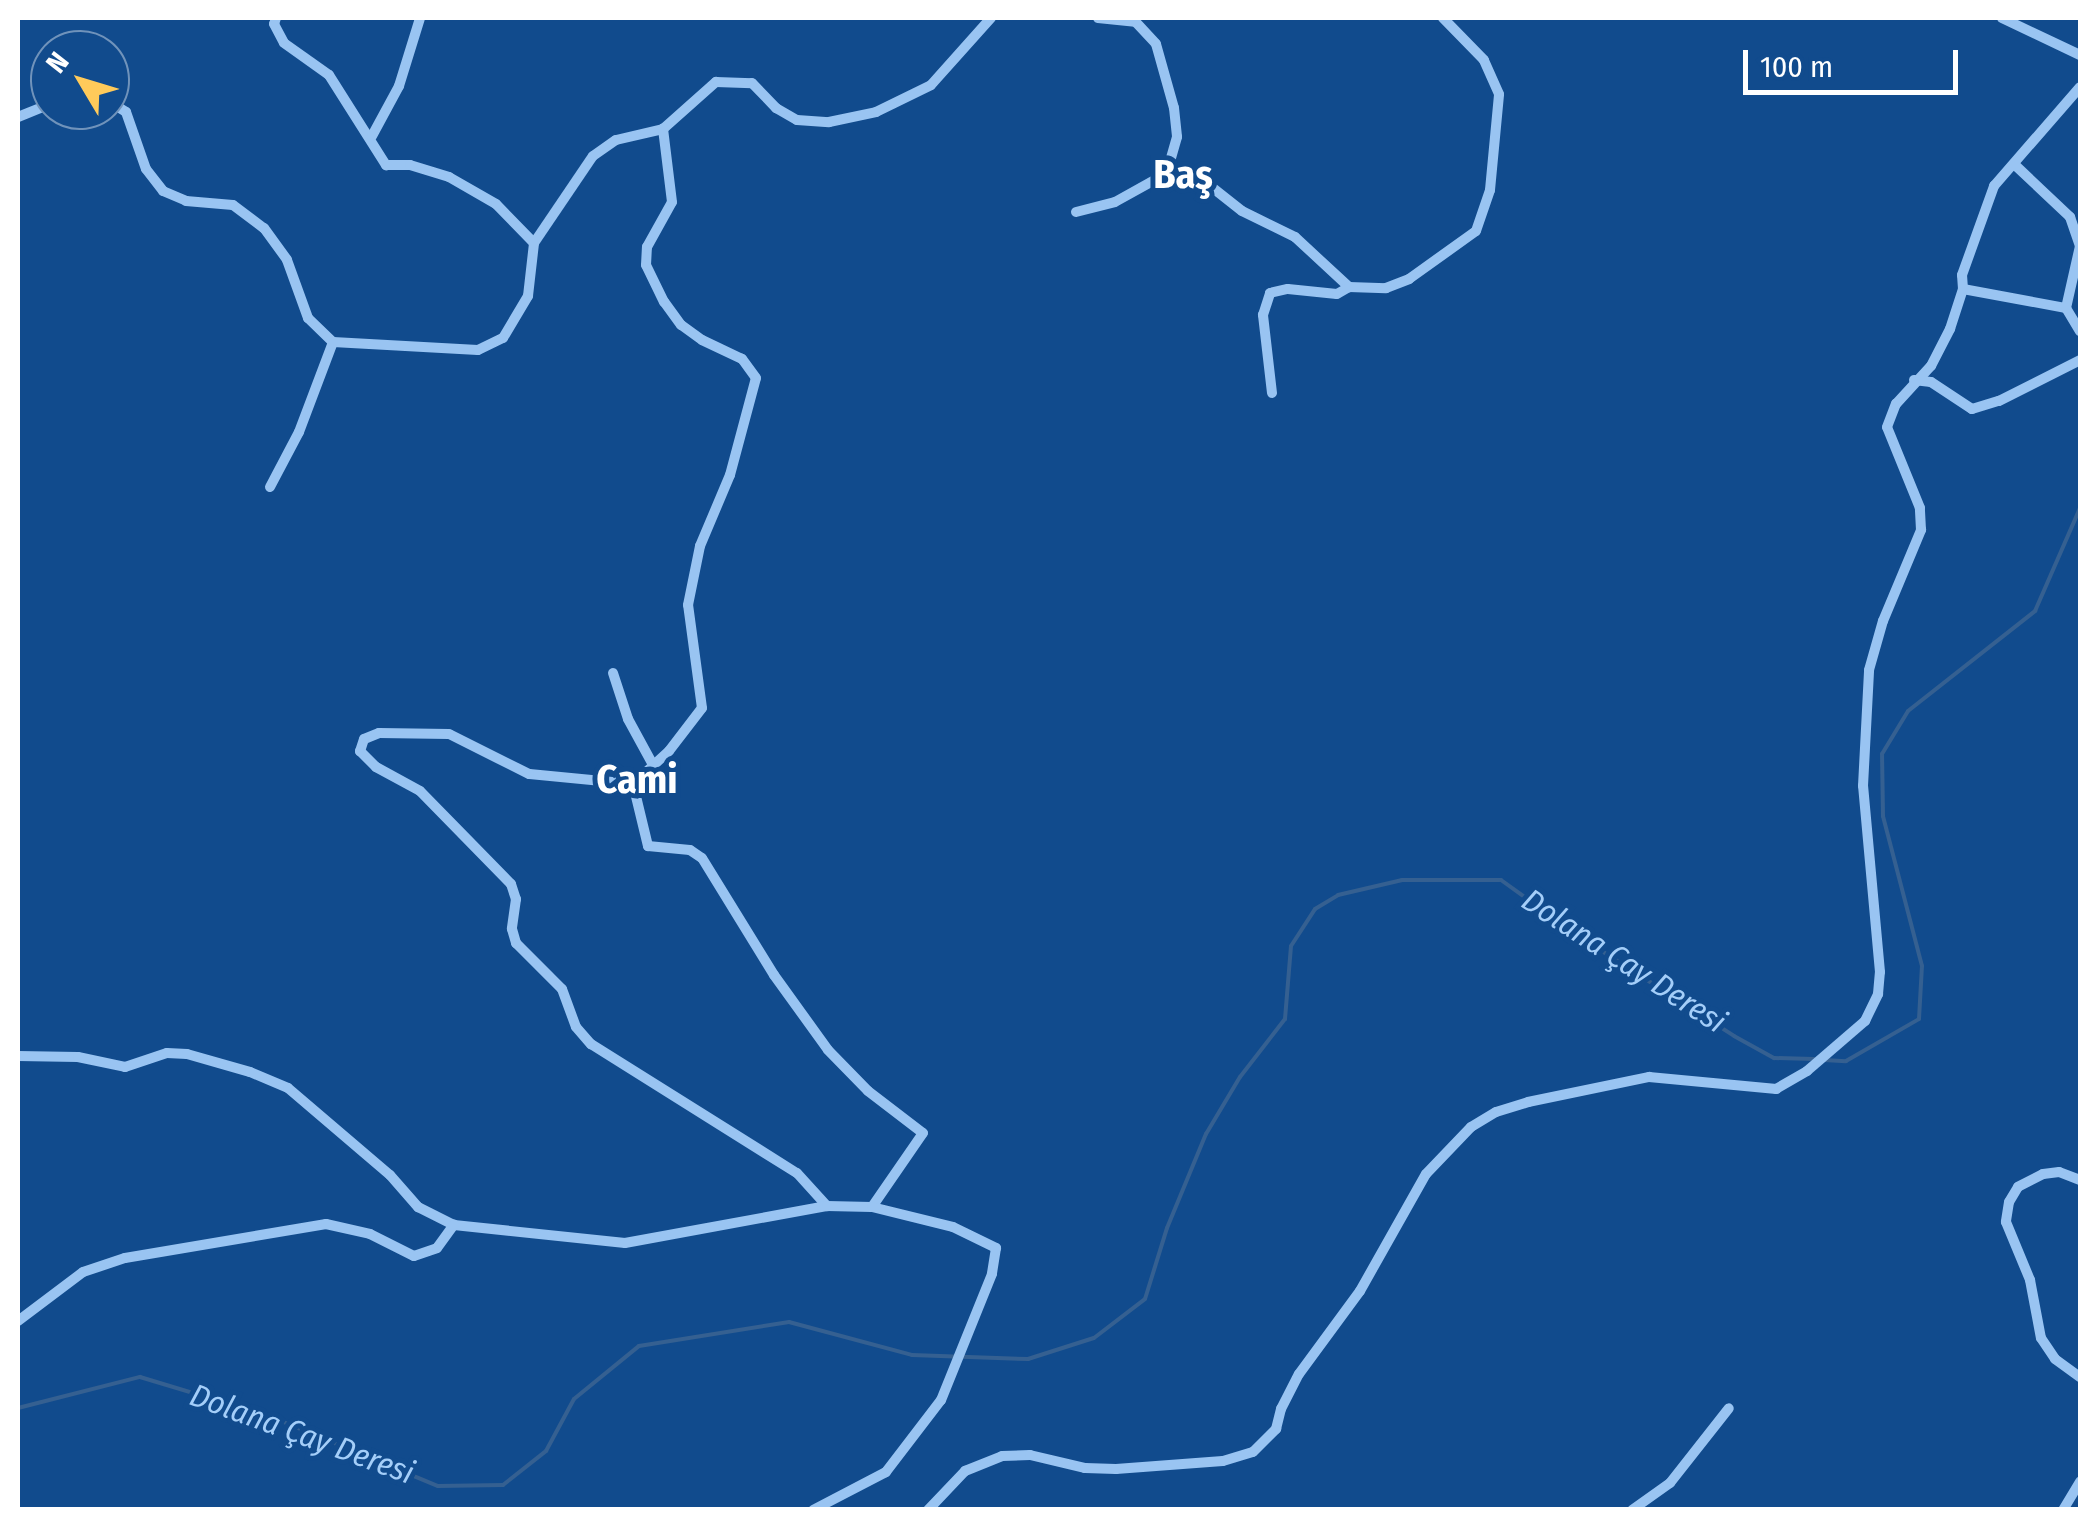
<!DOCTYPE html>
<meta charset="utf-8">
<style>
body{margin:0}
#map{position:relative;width:2098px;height:1527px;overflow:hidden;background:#114b8d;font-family:"Fira Sans Condensed",sans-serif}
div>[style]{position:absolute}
.stream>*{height:4px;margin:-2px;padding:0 2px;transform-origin:2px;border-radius:2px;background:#356091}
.street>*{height:10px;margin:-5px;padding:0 5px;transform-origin:5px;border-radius:5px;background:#99c4f2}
span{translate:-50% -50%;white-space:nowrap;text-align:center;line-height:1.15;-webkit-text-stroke:10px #114b8d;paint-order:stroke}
.water-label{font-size:32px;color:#a4cef9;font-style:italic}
.district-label{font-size:40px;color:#fff;font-weight:700}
.frame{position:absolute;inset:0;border:20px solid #fff;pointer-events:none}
.north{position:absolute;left:30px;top:30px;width:100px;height:100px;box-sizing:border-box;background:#114b8d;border:2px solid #7093bb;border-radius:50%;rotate:308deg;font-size:28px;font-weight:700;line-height:40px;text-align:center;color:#fff}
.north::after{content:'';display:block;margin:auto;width:35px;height:45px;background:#ffca5a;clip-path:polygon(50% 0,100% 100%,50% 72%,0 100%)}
.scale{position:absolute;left:1743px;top:50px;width:215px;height:45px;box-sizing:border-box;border:5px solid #fff;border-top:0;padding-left:12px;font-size:30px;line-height:35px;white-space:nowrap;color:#fff;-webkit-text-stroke:8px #114b8d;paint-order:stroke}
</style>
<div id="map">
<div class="stream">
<i style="left:1824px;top:1060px;width:22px;rotate:3deg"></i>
<i style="left:1846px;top:1061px;width:84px;rotate:-29.9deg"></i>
<i style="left:1919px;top:1019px;width:53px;rotate:-86.8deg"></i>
<i style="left:1922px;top:966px;width:155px;rotate:-104.6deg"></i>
<i style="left:1883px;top:816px;width:62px;rotate:-90.9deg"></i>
<i style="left:1882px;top:754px;width:50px;rotate:-58.8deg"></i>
<i style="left:1908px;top:711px;width:162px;rotate:-38.2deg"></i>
<i style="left:2035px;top:611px;width:112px;rotate:-66.4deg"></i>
<i style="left:18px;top:1408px;width:126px;rotate:-14.3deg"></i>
<i style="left:140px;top:1377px;width:135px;rotate:16.8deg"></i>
<i style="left:269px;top:1416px;width:183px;rotate:22.5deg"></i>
<i style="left:438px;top:1486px;width:65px;rotate:-0.9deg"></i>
<i style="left:503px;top:1485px;width:55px;rotate:-38.3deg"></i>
<i style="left:546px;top:1451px;width:59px;rotate:-61.7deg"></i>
<i style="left:574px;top:1399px;width:84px;rotate:-39.2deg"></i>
<i style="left:639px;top:1346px;width:152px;rotate:-9.1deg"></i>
<i style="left:789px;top:1322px;width:127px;rotate:15deg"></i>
<i style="left:912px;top:1355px;width:116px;rotate:2deg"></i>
<i style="left:1028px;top:1359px;width:69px;rotate:-17.7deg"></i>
<i style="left:1094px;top:1338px;width:64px;rotate:-37.4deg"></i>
<i style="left:1145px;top:1299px;width:74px;rotate:-72.8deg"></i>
<i style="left:1167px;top:1228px;width:102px;rotate:-67.5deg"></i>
<i style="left:1206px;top:1134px;width:66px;rotate:-59.2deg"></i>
<i style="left:1240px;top:1077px;width:73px;rotate:-52.2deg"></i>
<i style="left:1285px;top:1019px;width:73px;rotate:-85.3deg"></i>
<i style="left:1291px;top:946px;width:44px;rotate:-57deg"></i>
<i style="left:1315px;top:909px;width:27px;rotate:-31deg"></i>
<i style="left:1338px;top:895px;width:66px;rotate:-13.2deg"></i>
<i style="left:1402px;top:880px;width:99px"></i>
<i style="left:1501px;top:880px;width:97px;rotate:35.8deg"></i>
<i style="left:1580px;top:937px;width:183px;rotate:32.7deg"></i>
<i style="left:1734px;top:1036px;width:46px;rotate:28.8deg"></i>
<i style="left:1774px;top:1058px;width:40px;rotate:1.4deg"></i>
</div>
<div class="street">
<i style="left:276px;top:18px;width:6px;rotate:108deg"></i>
<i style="left:274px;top:24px;width:21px;rotate:62deg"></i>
<i style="left:284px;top:43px;width:55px;rotate:35.4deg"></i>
<i style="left:329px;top:75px;width:107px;rotate:57.7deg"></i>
<i style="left:386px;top:165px;width:24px"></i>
<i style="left:410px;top:165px;width:41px;rotate:17.1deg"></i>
<i style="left:449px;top:177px;width:54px;rotate:29.9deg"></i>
<i style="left:496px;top:204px;width:54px;rotate:45.7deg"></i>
<i style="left:1098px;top:18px;width:37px;rotate:6deg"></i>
<i style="left:1132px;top:18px;width:35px;rotate:47deg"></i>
<i style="left:1156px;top:44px;width:66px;rotate:74.3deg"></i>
<i style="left:1174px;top:108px;width:29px;rotate:84deg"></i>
<i style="left:1177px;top:137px;width:37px;rotate:106deg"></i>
<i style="left:2002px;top:18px;width:86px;rotate:25.4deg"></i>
<i style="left:110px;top:102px;width:19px;rotate:32deg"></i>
<i style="left:126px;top:112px;width:60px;rotate:70.7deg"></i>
<i style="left:146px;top:169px;width:28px;rotate:52deg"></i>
<i style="left:163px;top:191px;width:25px;rotate:23deg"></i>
<i style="left:186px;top:201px;width:47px;rotate:4.9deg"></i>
<i style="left:233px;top:205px;width:39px;rotate:37deg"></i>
<i style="left:264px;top:228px;width:39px;rotate:54deg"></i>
<i style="left:287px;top:260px;width:62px;rotate:70.1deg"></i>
<i style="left:308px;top:318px;width:35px;rotate:44deg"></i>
<i style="left:333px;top:342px;width:145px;rotate:3.2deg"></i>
<i style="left:478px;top:350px;width:28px;rotate:-26deg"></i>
<i style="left:503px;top:338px;width:49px;rotate:-59.2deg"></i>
<i style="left:528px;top:296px;width:53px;rotate:-83.5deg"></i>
<i style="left:534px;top:243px;width:105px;rotate:-55.9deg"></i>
<i style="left:593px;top:156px;width:28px;rotate:-35deg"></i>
<i style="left:616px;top:140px;width:48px;rotate:-13.2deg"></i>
<i style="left:663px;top:129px;width:71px;rotate:-41.6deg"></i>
<i style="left:716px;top:82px;width:36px;rotate:2deg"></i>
<i style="left:752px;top:83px;width:35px;rotate:46deg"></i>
<i style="left:776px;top:108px;width:24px;rotate:30deg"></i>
<i style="left:797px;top:120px;width:32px;rotate:4deg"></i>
<i style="left:829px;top:122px;width:48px;rotate:-12deg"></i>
<i style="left:876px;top:112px;width:61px;rotate:-26.1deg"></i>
<i style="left:931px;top:85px;width:90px;rotate:-48.2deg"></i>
<i style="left:18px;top:117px;width:35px;rotate:-22deg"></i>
<i style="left:372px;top:136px;width:57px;rotate:-61.6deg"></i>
<i style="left:399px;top:86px;width:71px;rotate:-72.8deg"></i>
<i style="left:2015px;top:165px;width:76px;rotate:43.4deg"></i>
<i style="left:2070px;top:217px;width:31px;rotate:71deg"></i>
<i style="left:2080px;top:246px;width:64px;rotate:102.7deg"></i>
<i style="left:2066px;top:308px;width:27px;rotate:59deg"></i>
<i style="left:1076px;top:212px;width:40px;rotate:-14.4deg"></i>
<i style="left:1115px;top:202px;width:60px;rotate:-29.1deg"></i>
<i style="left:1167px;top:173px;width:38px;rotate:12deg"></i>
<i style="left:1204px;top:181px;width:48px;rotate:38.3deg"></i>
<i style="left:1242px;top:211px;width:59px;rotate:26.1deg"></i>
<i style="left:1295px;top:237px;width:74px;rotate:42.8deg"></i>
<i style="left:1963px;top:289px;width:105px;rotate:10.5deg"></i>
<i style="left:1914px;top:380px;width:17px;rotate:7deg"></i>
<i style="left:1931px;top:382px;width:49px;rotate:33.4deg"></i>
<i style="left:1972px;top:409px;width:28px;rotate:-17deg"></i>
<i style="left:1999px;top:401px;width:91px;rotate:-26.8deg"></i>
<i style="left:1272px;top:393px;width:79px;rotate:-96.6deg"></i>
<i style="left:1263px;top:315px;width:23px;rotate:-72deg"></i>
<i style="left:1270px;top:293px;width:18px;rotate:-13deg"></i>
<i style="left:1288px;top:289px;width:49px;rotate:5.8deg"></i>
<i style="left:1337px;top:294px;width:14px;rotate:-30deg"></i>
<i style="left:1349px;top:287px;width:37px;rotate:2deg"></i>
<i style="left:1386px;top:288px;width:25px;rotate:-21deg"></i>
<i style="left:1409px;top:279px;width:82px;rotate:-35.6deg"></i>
<i style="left:1476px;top:231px;width:43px;rotate:-71.1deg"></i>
<i style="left:1490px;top:190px;width:96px;rotate:-84.6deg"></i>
<i style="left:1499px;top:94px;width:37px;rotate:-114deg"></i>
<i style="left:1484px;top:60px;width:59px;rotate:-134.3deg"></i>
<i style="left:270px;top:487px;width:62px;rotate:-62.2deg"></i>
<i style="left:299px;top:432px;width:96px;rotate:-69.3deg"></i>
<i style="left:613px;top:673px;width:48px;rotate:71.9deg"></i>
<i style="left:628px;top:719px;width:50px;rotate:61.4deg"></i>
<i style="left:633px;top:784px;width:104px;rotate:-174.5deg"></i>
<i style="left:529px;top:774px;width:89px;rotate:-153.4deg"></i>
<i style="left:449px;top:734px;width:70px;rotate:-179.2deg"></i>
<i style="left:379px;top:733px;width:16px;rotate:158deg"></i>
<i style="left:364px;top:739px;width:13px;rotate:108deg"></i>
<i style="left:360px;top:751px;width:23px;rotate:45deg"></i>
<i style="left:376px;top:767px;width:50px;rotate:28.6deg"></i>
<i style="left:420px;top:791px;width:130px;rotate:45.6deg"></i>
<i style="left:511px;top:884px;width:16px;rotate:72deg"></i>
<i style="left:516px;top:899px;width:30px;rotate:98deg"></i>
<i style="left:512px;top:929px;width:15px;rotate:74deg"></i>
<i style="left:516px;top:943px;width:65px;rotate:45deg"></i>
<i style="left:562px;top:989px;width:40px;rotate:69.8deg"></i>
<i style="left:576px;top:1027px;width:23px;rotate:49deg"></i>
<i style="left:591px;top:1044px;width:243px;rotate:32.1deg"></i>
<i style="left:797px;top:1173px;width:45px;rotate:47.7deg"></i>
<i style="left:633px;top:784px;width:49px;rotate:-42.5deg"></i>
<i style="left:669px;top:751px;width:54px;rotate:-52.5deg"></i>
<i style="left:702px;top:708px;width:104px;rotate:-97.7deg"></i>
<i style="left:688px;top:605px;width:60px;rotate:-78.5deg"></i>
<i style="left:700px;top:546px;width:77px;rotate:-67.1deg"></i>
<i style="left:730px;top:475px;width:100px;rotate:-75deg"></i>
<i style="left:756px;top:378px;width:24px;rotate:-126deg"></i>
<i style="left:742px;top:359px;width:44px;rotate:-154.6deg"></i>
<i style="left:702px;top:340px;width:26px;rotate:-144deg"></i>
<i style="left:681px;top:325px;width:29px;rotate:-126deg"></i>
<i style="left:664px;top:302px;width:41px;rotate:-115.9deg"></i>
<i style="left:646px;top:265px;width:18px;rotate:-87deg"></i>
<i style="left:647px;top:247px;width:51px;rotate:-60.9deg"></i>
<i style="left:672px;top:202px;width:74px;rotate:-97deg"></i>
<i style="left:633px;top:784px;width:64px;rotate:76.4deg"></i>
<i style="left:648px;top:846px;width:42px;rotate:5.4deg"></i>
<i style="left:690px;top:850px;width:14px;rotate:34deg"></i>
<i style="left:702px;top:858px;width:137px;rotate:58.4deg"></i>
<i style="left:774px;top:975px;width:92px;rotate:54.2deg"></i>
<i style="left:828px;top:1050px;width:57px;rotate:45.7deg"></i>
<i style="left:868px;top:1091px;width:69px;rotate:37.4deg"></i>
<i style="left:923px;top:1133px;width:90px;rotate:124.6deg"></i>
<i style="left:18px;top:1056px;width:60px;rotate:1deg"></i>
<i style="left:78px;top:1057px;width:48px;rotate:12deg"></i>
<i style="left:125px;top:1067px;width:44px;rotate:-18.4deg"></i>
<i style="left:167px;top:1053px;width:20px;rotate:3deg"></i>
<i style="left:187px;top:1054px;width:66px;rotate:15.9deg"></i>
<i style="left:250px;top:1072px;width:41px;rotate:22.8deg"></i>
<i style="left:288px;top:1088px;width:134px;rotate:40.5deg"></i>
<i style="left:390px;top:1175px;width:43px;rotate:48.8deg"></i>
<i style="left:418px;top:1207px;width:40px;rotate:26.6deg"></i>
<i style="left:454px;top:1225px;width:172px;rotate:6deg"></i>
<i style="left:625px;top:1243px;width:205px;rotate:-10.4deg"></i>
<i style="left:827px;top:1206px;width:45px;rotate:1.3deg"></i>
<i style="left:872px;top:1207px;width:83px;rotate:13.9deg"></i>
<i style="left:953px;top:1227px;width:48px;rotate:26deg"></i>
<i style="left:996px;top:1248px;width:26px;rotate:99deg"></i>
<i style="left:992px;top:1274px;width:136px;rotate:112deg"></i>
<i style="left:941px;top:1400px;width:91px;rotate:127.4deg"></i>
<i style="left:886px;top:1472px;width:82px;rotate:152.5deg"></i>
<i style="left:2080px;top:1180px;width:22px;rotate:-159deg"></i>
<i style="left:2059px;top:1172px;width:16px;rotate:173deg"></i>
<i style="left:2043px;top:1174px;width:28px;rotate:153deg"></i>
<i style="left:2018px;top:1187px;width:17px;rotate:121deg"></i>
<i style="left:2009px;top:1202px;width:20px;rotate:99deg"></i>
<i style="left:2006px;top:1222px;width:63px;rotate:67.5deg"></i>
<i style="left:2030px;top:1280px;width:59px;rotate:79.3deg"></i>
<i style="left:2041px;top:1338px;width:25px;rotate:56deg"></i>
<i style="left:2055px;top:1359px;width:31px;rotate:36deg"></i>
<i style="left:18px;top:1321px;width:81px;rotate:-37deg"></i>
<i style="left:83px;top:1272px;width:44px;rotate:-18.4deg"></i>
<i style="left:125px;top:1258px;width:204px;rotate:-9.6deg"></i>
<i style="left:326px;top:1224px;width:45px;rotate:12.8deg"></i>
<i style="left:370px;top:1234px;width:49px;rotate:26.6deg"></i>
<i style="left:414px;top:1256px;width:24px;rotate:-19deg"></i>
<i style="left:437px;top:1248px;width:29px;rotate:-54deg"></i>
<i style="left:928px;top:1510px;width:54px;rotate:-46.5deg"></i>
<i style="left:965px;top:1471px;width:40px;rotate:-22deg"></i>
<i style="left:1002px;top:1456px;width:28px;rotate:-2deg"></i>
<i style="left:1030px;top:1455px;width:57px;rotate:13.3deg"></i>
<i style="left:1085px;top:1468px;width:31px;rotate:2deg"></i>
<i style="left:1116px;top:1469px;width:107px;rotate:-4.3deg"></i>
<i style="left:1223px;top:1461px;width:31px;rotate:-17deg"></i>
<i style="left:1253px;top:1452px;width:33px;rotate:-45deg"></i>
<i style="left:1276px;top:1429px;width:21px;rotate:-76deg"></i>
<i style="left:1281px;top:1409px;width:39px;rotate:-63deg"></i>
<i style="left:1299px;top:1374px;width:103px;rotate:-53.7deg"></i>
<i style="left:1360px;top:1291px;width:134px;rotate:-60.6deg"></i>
<i style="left:1426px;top:1174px;width:65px;rotate:-46.2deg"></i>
<i style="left:1471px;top:1127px;width:29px;rotate:-31deg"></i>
<i style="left:1496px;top:1112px;width:34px;rotate:-17deg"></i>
<i style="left:1528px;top:1102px;width:124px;rotate:-11.7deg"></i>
<i style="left:1649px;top:1077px;width:128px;rotate:5.4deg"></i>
<i style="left:1776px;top:1089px;width:36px;rotate:-30deg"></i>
<i style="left:1807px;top:1071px;width:77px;rotate:-40.8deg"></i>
<i style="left:1865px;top:1021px;width:30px;rotate:-64deg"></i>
<i style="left:1878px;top:994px;width:22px;rotate:-85deg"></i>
<i style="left:1880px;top:972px;width:187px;rotate:-95.2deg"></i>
<i style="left:1863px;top:786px;width:116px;rotate:-87deg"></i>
<i style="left:1869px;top:670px;width:51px;rotate:-74.1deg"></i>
<i style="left:1883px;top:621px;width:99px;rotate:-67.3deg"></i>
<i style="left:1921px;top:530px;width:22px;rotate:-93deg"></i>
<i style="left:1920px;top:508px;width:87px;rotate:-112.2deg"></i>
<i style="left:1887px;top:427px;width:25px;rotate:-69deg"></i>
<i style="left:1896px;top:404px;width:52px;rotate:-47.4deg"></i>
<i style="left:1931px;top:366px;width:42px;rotate:-62.8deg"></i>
<i style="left:1950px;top:329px;width:42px;rotate:-72deg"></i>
<i style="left:1963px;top:289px;width:14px;rotate:-94deg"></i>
<i style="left:1962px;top:275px;width:95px;rotate:-70.2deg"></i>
<i style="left:1994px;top:186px;width:131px;rotate:-49deg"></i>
<i style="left:1632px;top:1510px;width:47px;rotate:-35.4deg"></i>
<i style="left:1670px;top:1483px;width:95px;rotate:-51.8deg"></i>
<i style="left:2063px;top:1510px;width:33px;rotate:-59deg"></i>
</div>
<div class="water-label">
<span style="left:1624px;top:961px;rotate:33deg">Dolana Çay Deresi</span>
<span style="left:302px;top:1434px;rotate:20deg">Dolana Çay Deresi</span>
</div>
<div class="district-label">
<span style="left:1183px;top:175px">Baş</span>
<span style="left:637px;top:780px">Cami</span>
</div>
<div class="frame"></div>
<div class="north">N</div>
<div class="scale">100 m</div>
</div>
